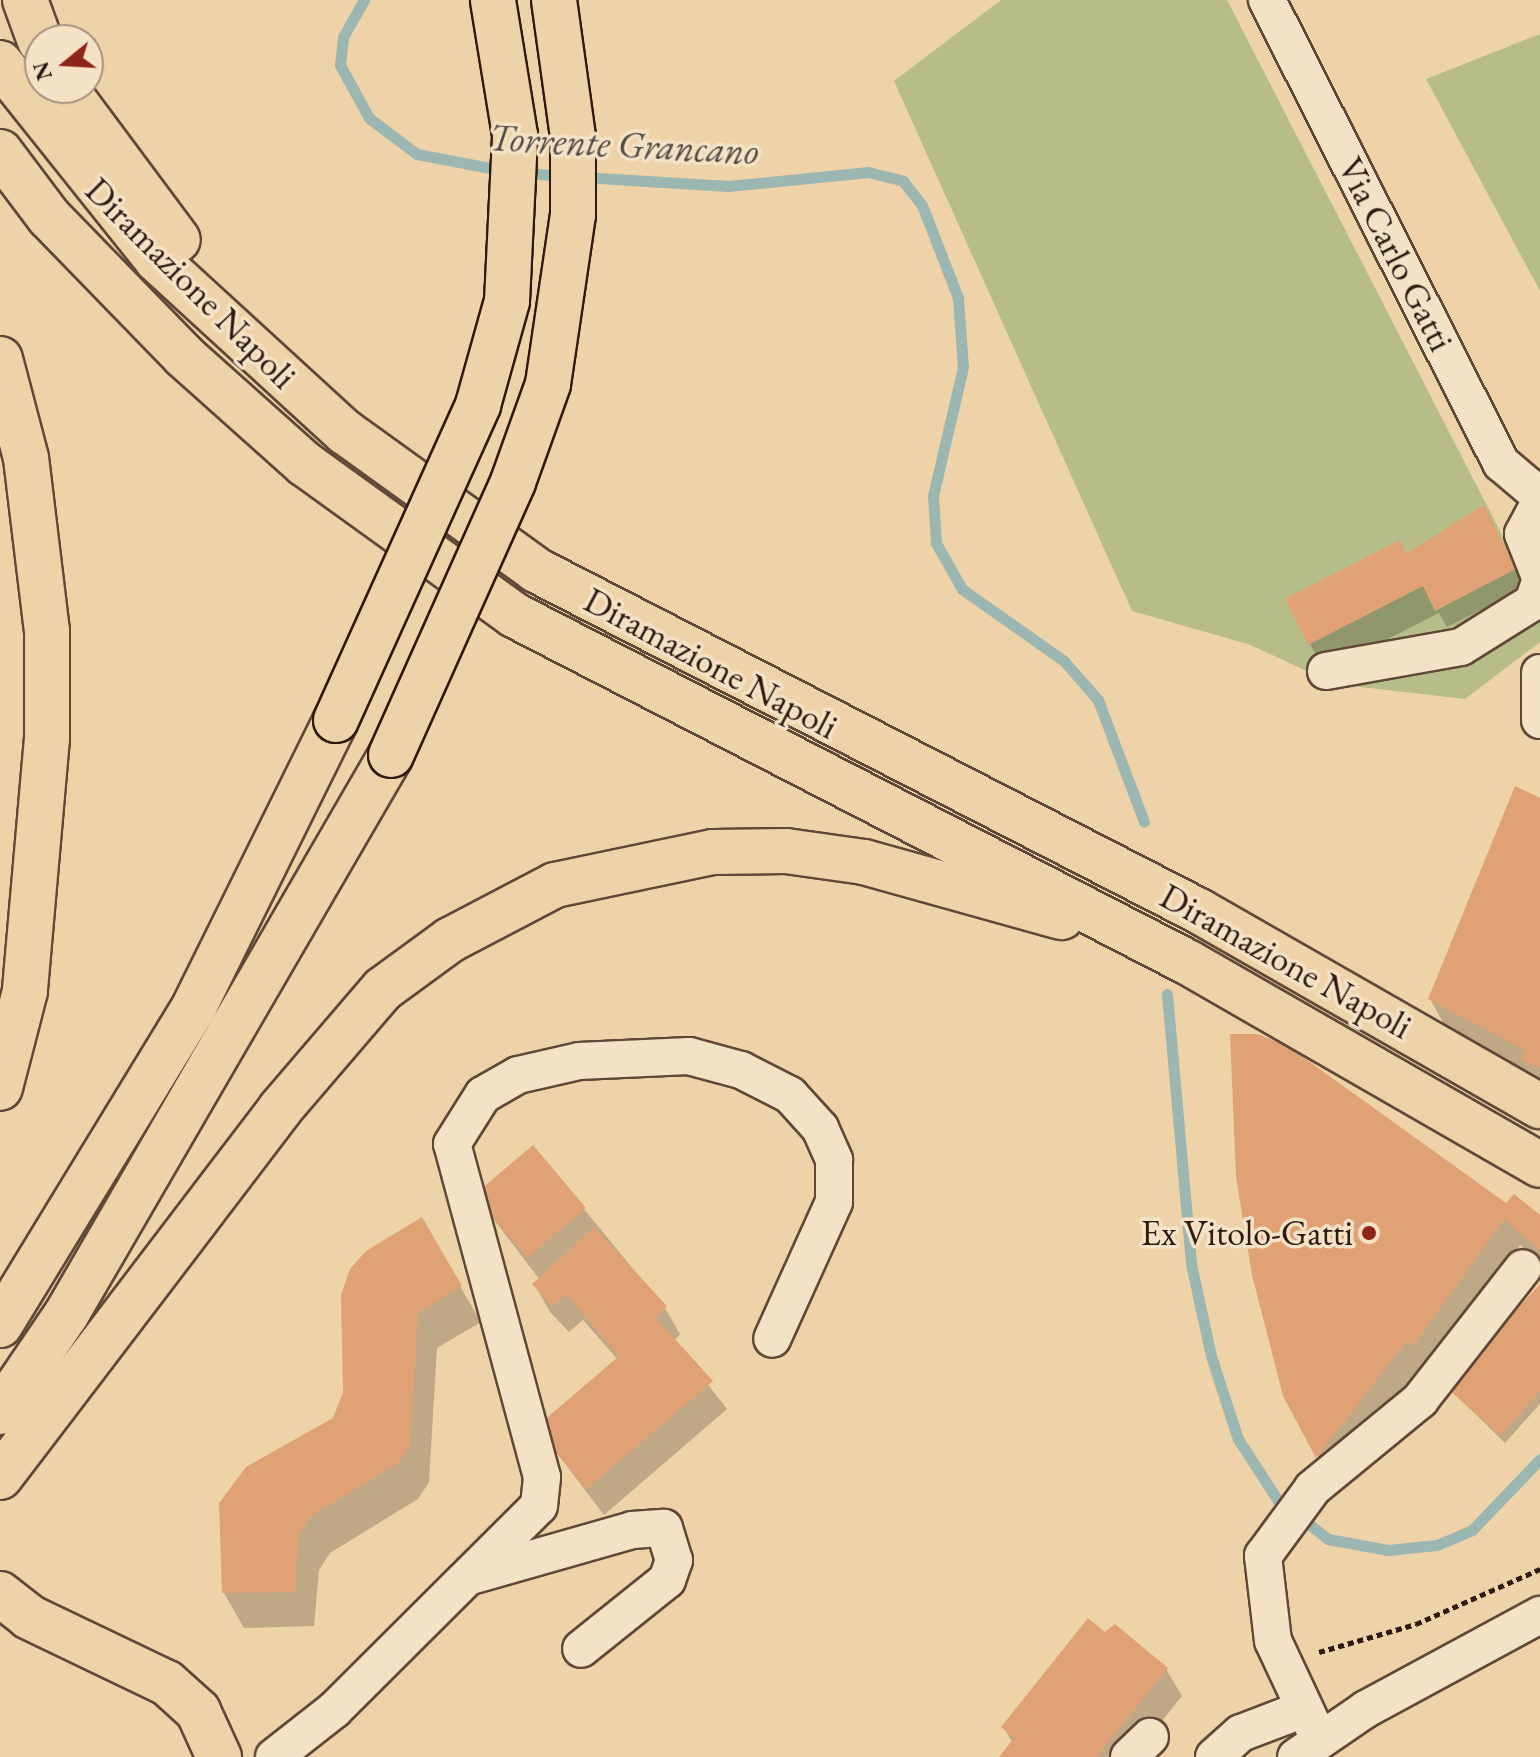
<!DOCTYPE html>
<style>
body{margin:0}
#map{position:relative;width:1540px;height:1757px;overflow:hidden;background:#eed3a8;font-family:"EB Garamond",serif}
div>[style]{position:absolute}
.green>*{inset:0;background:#b6bd89}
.shadow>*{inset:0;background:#0003}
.stream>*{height:11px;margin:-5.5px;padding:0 5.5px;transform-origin:5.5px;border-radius:5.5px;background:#9cb6b1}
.building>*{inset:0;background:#e0a275}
.path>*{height:5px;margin-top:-2.5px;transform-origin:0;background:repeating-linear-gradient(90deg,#2f1a12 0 6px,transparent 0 10px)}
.roads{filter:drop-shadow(2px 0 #5f4838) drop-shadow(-2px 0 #5f4838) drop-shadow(0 2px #5f4838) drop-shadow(0 -2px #5f4838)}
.minor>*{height:36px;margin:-18px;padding:0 18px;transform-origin:18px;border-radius:18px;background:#f4e2c6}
.major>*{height:44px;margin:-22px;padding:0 22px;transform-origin:22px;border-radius:22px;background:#eed3a8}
.highway>*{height:44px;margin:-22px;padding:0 22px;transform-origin:22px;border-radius:22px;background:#eed3a8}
.bridges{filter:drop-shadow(2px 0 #2f1a12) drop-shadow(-2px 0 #2f1a12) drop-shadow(0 2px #2f1a12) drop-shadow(0 -2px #2f1a12)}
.highway-bridge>*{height:44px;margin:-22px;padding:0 22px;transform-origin:22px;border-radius:22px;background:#eed3a8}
.dots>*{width:22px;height:22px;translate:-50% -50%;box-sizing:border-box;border:4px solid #f4e2c6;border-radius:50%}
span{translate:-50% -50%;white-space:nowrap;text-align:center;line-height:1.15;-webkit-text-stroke:7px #f4e2c6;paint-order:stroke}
.street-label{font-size:36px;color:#2f1a12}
.poi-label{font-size:36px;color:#2f1a12}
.right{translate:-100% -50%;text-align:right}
.water-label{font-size:38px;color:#504942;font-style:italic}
.north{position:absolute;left:24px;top:24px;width:80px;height:80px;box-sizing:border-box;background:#f4e2c6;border:2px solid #a5927e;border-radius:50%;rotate:252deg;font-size:22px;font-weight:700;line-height:32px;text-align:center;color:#2f1a12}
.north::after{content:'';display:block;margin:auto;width:28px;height:36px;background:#8f2418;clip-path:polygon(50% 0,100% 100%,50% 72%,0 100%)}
</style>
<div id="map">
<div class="green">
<i style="clip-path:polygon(1001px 0,1227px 0,1518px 566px,1540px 557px,1540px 642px,1465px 699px,1335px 684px,1248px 644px,1132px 611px,894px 81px)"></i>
<i style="clip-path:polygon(1540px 34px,1540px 291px,1426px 79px)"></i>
</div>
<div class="shadow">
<i style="clip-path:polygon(1493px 525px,1525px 588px,1447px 627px,1439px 613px,1325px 671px,1310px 644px,1407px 556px)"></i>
<i style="clip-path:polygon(1540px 800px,1540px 1089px,1450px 1035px,1430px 999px)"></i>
<i style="clip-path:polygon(476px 1196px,584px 1209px,665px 1308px,680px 1334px,674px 1341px,727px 1409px,604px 1515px,538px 1428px,618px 1360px,583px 1320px,569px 1332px,550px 1312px,535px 1285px,540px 1280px)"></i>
<i style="clip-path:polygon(1507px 1206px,1540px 1218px,1540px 1262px,1520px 1245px,1429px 1372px,1333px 1483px,1284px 1396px)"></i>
<i style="clip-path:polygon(421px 1220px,481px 1322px,437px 1348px,429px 1482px,418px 1499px,330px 1553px,319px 1570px,314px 1626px,244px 1628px,224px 1593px,334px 1420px)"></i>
<i style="clip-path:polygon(1540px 1287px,1540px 1404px,1505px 1443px,1449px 1388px)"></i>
<i style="clip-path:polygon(1166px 1669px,1182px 1696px,1133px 1757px,1001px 1757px,1013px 1743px,1003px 1727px)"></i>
</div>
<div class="stream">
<i style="left:364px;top:0;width:43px;rotate:119.6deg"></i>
<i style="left:343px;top:37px;width:28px;rotate:96deg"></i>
<i style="left:340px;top:65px;width:60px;rotate:61.3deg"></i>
<i style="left:369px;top:118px;width:60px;rotate:36.9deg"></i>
<i style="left:417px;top:154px;width:91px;rotate:10.8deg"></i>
<i style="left:523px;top:173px;width:43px;rotate:4deg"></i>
<i style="left:583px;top:177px;width:145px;rotate:3.6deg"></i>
<i style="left:728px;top:186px;width:141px;rotate:-5.7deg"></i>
<i style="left:868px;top:172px;width:36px;rotate:14deg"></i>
<i style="left:903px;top:181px;width:31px;rotate:52deg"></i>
<i style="left:922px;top:205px;width:100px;rotate:68.8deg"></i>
<i style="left:958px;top:298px;width:69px;rotate:85.9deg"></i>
<i style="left:963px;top:367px;width:132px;rotate:103.1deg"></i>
<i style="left:933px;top:496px;width:47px;rotate:86.3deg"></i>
<i style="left:936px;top:543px;width:53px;rotate:60.5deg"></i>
<i style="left:962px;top:589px;width:125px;rotate:35.2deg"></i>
<i style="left:1064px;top:661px;width:52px;rotate:48.9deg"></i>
<i style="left:1098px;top:700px;width:130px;rotate:69.3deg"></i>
<i style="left:1167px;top:994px;width:271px;rotate:84.9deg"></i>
<i style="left:1191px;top:1264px;width:94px;rotate:77.7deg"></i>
<i style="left:1211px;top:1356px;width:87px;rotate:72deg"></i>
<i style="left:1238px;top:1439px;width:72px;rotate:57deg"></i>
<i style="left:1277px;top:1499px;width:65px;rotate:38.1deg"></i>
<i style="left:1328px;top:1539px;width:61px;rotate:10.4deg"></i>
<i style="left:1388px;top:1550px;width:49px;rotate:-5.8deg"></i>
<i style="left:1437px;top:1545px;width:38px;rotate:-23deg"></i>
<i style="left:1472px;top:1530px;width:98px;rotate:-46.2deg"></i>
</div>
<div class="building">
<i style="clip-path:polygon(1484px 505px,1516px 569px,1435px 611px,1423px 586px,1308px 645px,1285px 599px,1400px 540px,1406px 554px)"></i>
<i style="clip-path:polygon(1515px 786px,1540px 798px,1540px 1068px,1521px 1060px,1526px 1051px,1428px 999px)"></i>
<i style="clip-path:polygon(1230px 1034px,1258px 1034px,1289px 1047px,1506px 1203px,1514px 1194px,1540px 1215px,1540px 1250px,1504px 1219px,1413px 1346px,1407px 1341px,1316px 1458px,1283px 1396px,1252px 1275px,1236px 1177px)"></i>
<i style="clip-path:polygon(533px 1145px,586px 1208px,527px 1258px,474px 1195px)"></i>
<i style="clip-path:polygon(422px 1217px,462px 1286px,418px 1313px,410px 1446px,398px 1463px,310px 1517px,299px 1534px,295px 1592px,222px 1593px,219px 1503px,246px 1467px,333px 1418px,343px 1392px,341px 1295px,350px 1269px,366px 1251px)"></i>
<i style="clip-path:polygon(594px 1227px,667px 1306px,656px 1318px,713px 1381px,587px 1489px,535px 1428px,619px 1356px,567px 1295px,552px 1306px,532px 1284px)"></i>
<i style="clip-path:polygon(1540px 1284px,1540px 1391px,1500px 1436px,1446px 1387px)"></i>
<i style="clip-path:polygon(1088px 1618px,1105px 1632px,1115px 1624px,1168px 1668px,1096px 1757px,999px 1757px,1014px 1738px,1001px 1727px)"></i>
</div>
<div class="path">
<i style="left:1319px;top:1652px;width:101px;rotate:-16.1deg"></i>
<i style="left:1416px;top:1624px;width:136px;rotate:-23.9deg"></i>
</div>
<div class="roads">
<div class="minor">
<i style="left:1267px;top:0;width:519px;rotate:63.19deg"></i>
<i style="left:1501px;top:463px;width:51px;rotate:40.2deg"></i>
<i style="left:1540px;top:502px;width:36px;rotate:118deg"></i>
<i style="left:1523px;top:534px;width:46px;rotate:68.4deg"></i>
<i style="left:1326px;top:671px;width:137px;rotate:-10.1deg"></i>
<i style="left:1461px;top:647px;width:85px;rotate:-32deg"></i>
<i style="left:1533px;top:602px;width:21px;rotate:-71deg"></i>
<i style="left:1540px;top:673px;width:47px;rotate:90deg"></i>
<i style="left:471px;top:1576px;width:167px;rotate:-15.9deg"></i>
<i style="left:632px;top:1530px;width:32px;rotate:-4deg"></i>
<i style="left:664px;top:1528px;width:34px;rotate:73deg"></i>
<i style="left:674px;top:1560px;width:21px;rotate:109deg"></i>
<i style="left:667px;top:1580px;width:110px;rotate:141.3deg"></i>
<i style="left:1319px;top:1739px;width:108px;rotate:-115.1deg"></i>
<i style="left:1273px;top:1641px;width:86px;rotate:-96.7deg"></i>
<i style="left:1263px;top:1556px;width:84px;rotate:-53.7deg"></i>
<i style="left:1313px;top:1488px;width:139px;rotate:-39.4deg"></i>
<i style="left:1420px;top:1400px;width:167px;rotate:-52deg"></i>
<i style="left:274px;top:1757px;width:76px;rotate:-38.1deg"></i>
<i style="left:334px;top:1710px;width:289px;rotate:-44.9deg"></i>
<i style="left:539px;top:1506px;width:29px;rotate:-84deg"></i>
<i style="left:542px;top:1477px;width:345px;rotate:-105.1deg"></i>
<i style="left:452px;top:1144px;width:58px;rotate:-57.7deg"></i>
<i style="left:483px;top:1095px;width:40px;rotate:-29.7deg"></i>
<i style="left:518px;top:1075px;width:63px;rotate:-12.9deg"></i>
<i style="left:579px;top:1061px;width:110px;rotate:-2.6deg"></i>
<i style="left:689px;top:1056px;width:54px;rotate:15.1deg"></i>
<i style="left:741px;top:1070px;width:55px;rotate:27deg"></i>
<i style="left:790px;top:1095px;width:45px;rotate:47.7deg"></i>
<i style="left:820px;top:1128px;width:35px;rotate:66deg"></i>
<i style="left:834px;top:1160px;width:42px;rotate:90deg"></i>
<i style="left:834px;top:1202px;width:150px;rotate:114.3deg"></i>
<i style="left:1129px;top:1757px;width:29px;rotate:-44deg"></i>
<i style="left:1214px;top:1757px;width:36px;rotate:-42deg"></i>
<i style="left:1241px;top:1733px;width:67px;rotate:-20.9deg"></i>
<i style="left:1296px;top:1757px;width:85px;rotate:-34.4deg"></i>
<i style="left:1366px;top:1709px;width:198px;rotate:-28.4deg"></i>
</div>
<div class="major">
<i style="left:0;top:1594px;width:37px;rotate:38deg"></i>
<i style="left:29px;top:1617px;width:153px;rotate:25.6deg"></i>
<i style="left:167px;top:1683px;width:42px;rotate:42.1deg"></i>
<i style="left:198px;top:1711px;width:51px;rotate:65.5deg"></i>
</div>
<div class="highway">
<i style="left:25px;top:0;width:44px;rotate:69.9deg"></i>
<i style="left:0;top:63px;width:252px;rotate:51.4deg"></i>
<i style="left:157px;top:260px;width:255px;rotate:42.5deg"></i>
<i style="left:345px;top:432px;width:236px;rotate:35.8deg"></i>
<i style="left:536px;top:570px;width:746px;rotate:27.22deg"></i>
<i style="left:1199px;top:911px;width:393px;rotate:29.8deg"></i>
<i style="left:65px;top:88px;width:189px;rotate:53.4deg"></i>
<i style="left:0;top:152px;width:81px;rotate:53deg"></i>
<i style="left:49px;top:217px;width:194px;rotate:45.8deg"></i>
<i style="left:184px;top:356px;width:162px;rotate:41.8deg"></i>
<i style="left:305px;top:464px;width:258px;rotate:35.8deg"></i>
<i style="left:514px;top:615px;width:759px;rotate:27.27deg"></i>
<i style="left:1189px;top:963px;width:405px;rotate:29.9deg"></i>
<i style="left:0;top:359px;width:102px;rotate:75.3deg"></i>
<i style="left:26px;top:458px;width:174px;rotate:83.1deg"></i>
<i style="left:47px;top:631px;width:107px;rotate:90deg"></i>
<i style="left:47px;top:738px;width:254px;rotate:95deg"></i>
<i style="left:25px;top:991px;width:100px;rotate:104.5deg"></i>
<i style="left:0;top:1325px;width:375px;rotate:-58.6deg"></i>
<i style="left:195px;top:1005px;width:318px;rotate:-63.7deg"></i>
<i style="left:0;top:1412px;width:117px;rotate:-55.8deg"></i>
<i style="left:66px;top:1315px;width:647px;rotate:-59.87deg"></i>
<i style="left:0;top:1477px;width:462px;rotate:-52.7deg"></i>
<i style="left:280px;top:1109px;width:158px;rotate:-49.4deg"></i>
<i style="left:383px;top:989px;width:83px;rotate:-36.2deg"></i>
<i style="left:450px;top:940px;width:119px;rotate:-27.6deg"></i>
<i style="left:555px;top:885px;width:161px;rotate:-11.8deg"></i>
<i style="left:713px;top:852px;width:73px;rotate:-0.8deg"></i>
<i style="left:786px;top:851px;width:79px;rotate:8deg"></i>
<i style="left:864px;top:862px;width:205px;rotate:15.6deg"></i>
</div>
</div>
<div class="bridges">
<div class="highway-bridge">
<i style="left:336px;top:720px;width:346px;rotate:-65.7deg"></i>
<i style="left:478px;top:405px;width:108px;rotate:-74.4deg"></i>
<i style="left:507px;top:301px;width:166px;rotate:-87.2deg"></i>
<i style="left:515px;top:135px;width:137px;rotate:-99.3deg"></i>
<i style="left:391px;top:755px;width:299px;rotate:-65.9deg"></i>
<i style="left:513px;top:482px;width:104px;rotate:-70.3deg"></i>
<i style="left:548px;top:384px;width:171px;rotate:-81.6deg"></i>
<i style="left:573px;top:215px;width:78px;rotate:-90deg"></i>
<i style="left:573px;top:137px;width:138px;rotate:-97.9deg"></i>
</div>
</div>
<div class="dots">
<i style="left:1369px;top:1233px;background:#8f2418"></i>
</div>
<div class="street-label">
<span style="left:1396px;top:254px;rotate:63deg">Via Carlo Gatti</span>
<span style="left:191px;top:283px;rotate:45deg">Diramazione Napoli</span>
<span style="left:711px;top:663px;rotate:28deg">Diramazione Napoli</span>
<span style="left:1286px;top:961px;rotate:29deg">Diramazione Napoli</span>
</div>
<div class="poi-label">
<span class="right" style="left:1353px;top:1233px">Ex Vitolo-Gatti</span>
</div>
<div class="water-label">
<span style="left:624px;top:144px;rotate:3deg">Torrente Grancano</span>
</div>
<div class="north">N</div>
</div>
